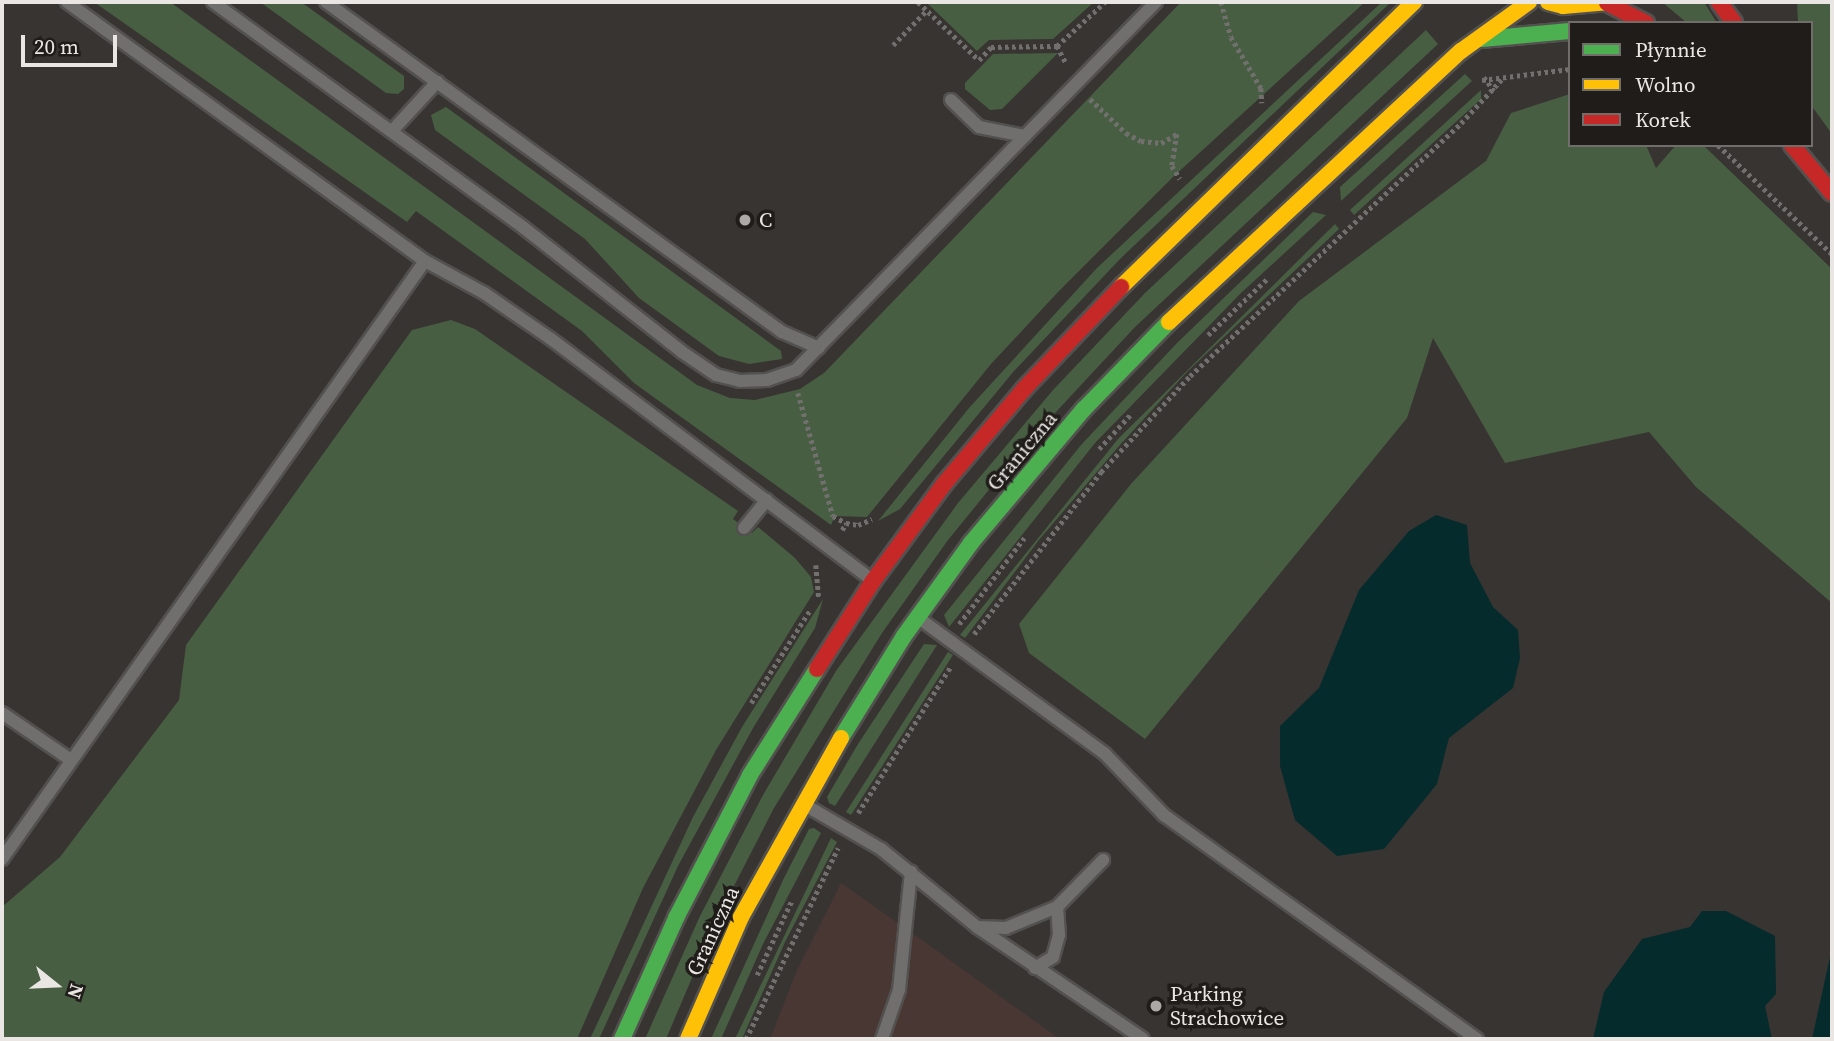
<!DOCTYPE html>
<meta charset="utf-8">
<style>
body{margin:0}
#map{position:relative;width:1834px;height:1041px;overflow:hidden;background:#373432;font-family:"Source Serif 4",serif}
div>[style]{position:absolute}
.commercial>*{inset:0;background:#493734}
.green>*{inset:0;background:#485e42}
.water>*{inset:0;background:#052b2c}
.path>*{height:4.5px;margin-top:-2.25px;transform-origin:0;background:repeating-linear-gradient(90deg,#72706e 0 3.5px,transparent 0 7px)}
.roads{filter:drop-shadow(2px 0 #53514f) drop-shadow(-2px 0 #53514f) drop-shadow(0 2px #53514f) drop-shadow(0 -2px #53514f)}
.lane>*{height:12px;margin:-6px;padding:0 6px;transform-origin:6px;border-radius:6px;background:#716f6e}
.fast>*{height:16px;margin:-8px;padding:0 8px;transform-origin:8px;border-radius:8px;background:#4caf50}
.slow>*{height:16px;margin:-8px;padding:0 8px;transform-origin:8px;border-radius:8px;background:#ffc107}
.jam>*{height:16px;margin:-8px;padding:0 8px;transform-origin:8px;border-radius:8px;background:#c62828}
.dots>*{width:19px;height:19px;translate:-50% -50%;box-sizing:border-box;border:4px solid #1f1c1a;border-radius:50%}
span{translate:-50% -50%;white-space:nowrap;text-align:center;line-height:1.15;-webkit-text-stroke:7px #1f1c1a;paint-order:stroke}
.poi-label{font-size:21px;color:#e9e6e3}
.left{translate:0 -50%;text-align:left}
.street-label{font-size:21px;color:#e9e6e3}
.frame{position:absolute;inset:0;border:4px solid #e9e6e3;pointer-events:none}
.legend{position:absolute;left:1568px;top:21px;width:245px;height:126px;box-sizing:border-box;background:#1f1c1a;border:2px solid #706d6a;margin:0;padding:9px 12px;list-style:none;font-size:21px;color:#e9e6e3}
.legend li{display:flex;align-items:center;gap:14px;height:35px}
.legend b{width:35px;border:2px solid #706d6a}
.north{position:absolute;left:21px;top:950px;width:70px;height:70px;-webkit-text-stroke:5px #1f1c1a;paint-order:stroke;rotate:108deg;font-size:19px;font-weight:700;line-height:28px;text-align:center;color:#e9e6e3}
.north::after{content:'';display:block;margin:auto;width:24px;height:32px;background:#e9e6e3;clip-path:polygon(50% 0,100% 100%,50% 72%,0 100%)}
.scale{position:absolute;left:21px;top:35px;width:96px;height:32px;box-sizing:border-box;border:4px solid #e9e6e3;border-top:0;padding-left:9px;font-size:21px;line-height:24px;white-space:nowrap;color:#e9e6e3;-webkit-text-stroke:5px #1f1c1a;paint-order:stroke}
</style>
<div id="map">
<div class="commercial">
<i style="clip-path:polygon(841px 883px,908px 930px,1060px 1039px,770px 1039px,797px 970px)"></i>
</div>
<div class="green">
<i style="clip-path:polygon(94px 2px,170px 2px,697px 385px,730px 398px,755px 400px,800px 389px,824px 373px,1181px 2px,1365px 2px,1173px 177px,1058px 292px,991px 364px,867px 517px,835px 516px,831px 525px,634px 383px,582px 331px,416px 211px,407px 222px)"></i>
<i style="clip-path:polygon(260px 2px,301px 2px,404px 76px,404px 89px,398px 94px,386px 93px)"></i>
<i style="clip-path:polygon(926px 2px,1094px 2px,1053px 39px,989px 40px,977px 51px)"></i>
<i style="clip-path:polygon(1382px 2px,1391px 2px,1121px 258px,1014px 371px,900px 509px,878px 521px,969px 408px,1097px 268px)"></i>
<i style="clip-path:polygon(1662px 2px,1704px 2px,1717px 23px,1687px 23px)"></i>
<i style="clip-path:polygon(1797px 2px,1832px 2px,1832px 134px,1811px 105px,1811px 23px,1798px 23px)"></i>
<i style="clip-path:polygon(1426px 30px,1438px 44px,1135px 327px,1028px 442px,948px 540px,882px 633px,774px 808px,717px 919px,666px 1039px,645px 1039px,700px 916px,763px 795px,836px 671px,958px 503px,1053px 390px,1145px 293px)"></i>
<i style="clip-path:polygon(1058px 53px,1002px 109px,990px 110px,965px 89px,965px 83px,993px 54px)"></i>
<i style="clip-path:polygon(1465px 74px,1472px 81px,1341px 201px,1340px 187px)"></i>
<i style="clip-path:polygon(1481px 90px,1481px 99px,1354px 215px,1350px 210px)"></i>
<i style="clip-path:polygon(1570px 94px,1570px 145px,1646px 145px,1656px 168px,1676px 145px,1703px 145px,1832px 269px,1832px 603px,1696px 487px,1649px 432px,1505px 463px,1433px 338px,1407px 418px,1145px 739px,1029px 653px,1019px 624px,1131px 484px,1299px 301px,1486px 161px,1511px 113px)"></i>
<i style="clip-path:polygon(446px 107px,781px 351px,782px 359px,749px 364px,719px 356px,639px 298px,585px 239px,435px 130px,431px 115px)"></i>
<i style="clip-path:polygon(1313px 212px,1326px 215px,1241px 293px,1095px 443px,949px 627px,944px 615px,1081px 445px,1177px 343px)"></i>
<i style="clip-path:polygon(1335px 224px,1339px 229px,1187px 372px,1119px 446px,1039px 540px,965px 638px,960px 635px,1118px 439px)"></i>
<i style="clip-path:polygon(451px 320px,475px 329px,738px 511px,733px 519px,752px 533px,758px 527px,795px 558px,811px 577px,814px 592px,716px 750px,643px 888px,577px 1039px,2px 1039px,2px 907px,60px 857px,179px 700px,186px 645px,412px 330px)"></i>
<i style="clip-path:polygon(823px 599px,815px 628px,753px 728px,678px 866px,599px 1039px,590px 1039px,693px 817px,742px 727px)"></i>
<i style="clip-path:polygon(924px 644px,937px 645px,835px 806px,829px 803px,827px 797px,858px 744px)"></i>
<i style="clip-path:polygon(948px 652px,953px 655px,851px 815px,846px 812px)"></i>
<i style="clip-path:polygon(814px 828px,821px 833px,763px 944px,721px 1039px,711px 1039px,783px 880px,809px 829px)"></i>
<i style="clip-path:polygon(831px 838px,837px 842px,785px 942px,742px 1039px,735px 1039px)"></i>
</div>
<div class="water">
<i style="clip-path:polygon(1436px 515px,1467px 525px,1470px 563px,1493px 607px,1518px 630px,1520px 658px,1513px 688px,1449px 738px,1437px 784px,1384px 849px,1337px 856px,1295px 820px,1280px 766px,1280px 726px,1319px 688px,1359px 590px,1409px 531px)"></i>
<i style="clip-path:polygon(1702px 911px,1726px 911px,1775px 936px,1776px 994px,1765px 1006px,1772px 1039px,1593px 1039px,1604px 992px,1642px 939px,1690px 927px)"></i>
<i style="clip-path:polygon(1832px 948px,1832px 1039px,1812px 1039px)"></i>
</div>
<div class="path">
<i style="left:918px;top:2px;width:84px;rotate:43.6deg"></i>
<i style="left:979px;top:60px;width:18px;rotate:-47deg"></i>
<i style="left:991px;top:47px;width:66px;rotate:-0.9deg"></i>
<i style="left:1057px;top:46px;width:65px;rotate:-42.5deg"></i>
<i style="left:1221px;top:2px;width:36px;rotate:74deg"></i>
<i style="left:1231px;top:37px;width:59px;rotate:59.5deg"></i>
<i style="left:1261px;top:88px;width:15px;rotate:86deg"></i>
<i style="left:893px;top:45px;width:49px;rotate:-45.8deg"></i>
<i style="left:1057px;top:46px;width:19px;rotate:62deg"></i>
<i style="left:1484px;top:77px;width:17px;rotate:54deg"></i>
<i style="left:1482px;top:80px;width:89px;rotate:-7.1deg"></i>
<i style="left:1090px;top:99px;width:50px;rotate:43.4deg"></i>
<i style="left:1126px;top:133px;width:17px;rotate:28deg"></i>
<i style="left:1141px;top:141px;width:20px;rotate:6deg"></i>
<i style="left:1161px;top:143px;width:18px;rotate:-29deg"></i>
<i style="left:1177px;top:134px;width:32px;rotate:99deg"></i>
<i style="left:1172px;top:166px;width:15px;rotate:58deg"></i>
<i style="left:1718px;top:145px;width:158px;rotate:43.7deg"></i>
<i style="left:1208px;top:335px;width:83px;rotate:-43.5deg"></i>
<i style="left:798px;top:393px;width:128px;rotate:74.1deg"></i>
<i style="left:833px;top:516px;width:15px;rotate:28deg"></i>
<i style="left:1099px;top:449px;width:47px;rotate:-47.6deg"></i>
<i style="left:842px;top:530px;width:8px;rotate:-60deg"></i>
<i style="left:846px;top:523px;width:12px;rotate:9deg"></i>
<i style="left:858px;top:525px;width:15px;rotate:-23deg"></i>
<i style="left:816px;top:565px;width:32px;rotate:85deg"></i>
<i style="left:959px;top:624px;width:108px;rotate:-52.9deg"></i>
<i style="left:974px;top:634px;width:206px;rotate:-51.9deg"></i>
<i style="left:1101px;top:472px;width:131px;rotate:-47.2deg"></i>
<i style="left:1190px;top:376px;width:371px;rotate:-43deg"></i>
<i style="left:1461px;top:123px;width:60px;rotate:-47deg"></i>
<i style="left:751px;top:703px;width:110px;rotate:-57.6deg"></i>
<i style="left:858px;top:813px;width:174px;rotate:-57.7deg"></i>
<i style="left:757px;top:975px;width:83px;rotate:-65deg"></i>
<i style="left:746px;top:1039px;width:212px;rotate:-64.3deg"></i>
</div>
<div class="roads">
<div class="lane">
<i style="left:67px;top:2px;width:442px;rotate:35.9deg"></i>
<i style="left:425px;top:261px;width:67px;rotate:28.5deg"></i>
<i style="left:484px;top:293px;width:81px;rotate:34.5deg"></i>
<i style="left:551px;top:339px;width:400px;rotate:36.9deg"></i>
<i style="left:213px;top:2px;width:384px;rotate:36deg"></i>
<i style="left:524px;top:228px;width:201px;rotate:38.1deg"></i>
<i style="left:682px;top:352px;width:41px;rotate:34.1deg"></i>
<i style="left:716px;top:375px;width:25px;rotate:14deg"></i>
<i style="left:740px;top:381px;width:27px;rotate:-2deg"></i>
<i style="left:767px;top:380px;width:31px;rotate:-19deg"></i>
<i style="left:796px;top:370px;width:515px;rotate:-45.63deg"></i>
<i style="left:326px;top:2px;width:563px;rotate:35.89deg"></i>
<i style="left:782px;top:332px;width:40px;rotate:23.4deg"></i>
<i style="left:951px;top:100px;width:39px;rotate:44deg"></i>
<i style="left:979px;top:127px;width:47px;rotate:11.1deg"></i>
<i style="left:392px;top:131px;width:67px;rotate:-47.4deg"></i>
<i style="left:744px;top:528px;width:36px;rotate:-51deg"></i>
<i style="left:920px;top:619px;width:229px;rotate:36.1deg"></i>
<i style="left:1105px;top:754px;width:85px;rotate:46deg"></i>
<i style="left:1164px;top:815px;width:385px;rotate:35.6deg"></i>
<i style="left:2px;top:713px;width:83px;rotate:34.3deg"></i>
<i style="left:805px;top:805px;width:88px;rotate:30.1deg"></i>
<i style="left:881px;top:849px;width:124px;rotate:39.1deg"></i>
<i style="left:977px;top:927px;width:200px;rotate:34deg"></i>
<i style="left:2px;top:859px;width:732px;rotate:-54.73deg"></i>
<i style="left:977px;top:927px;width:29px;rotate:2deg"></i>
<i style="left:1006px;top:928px;width:55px;rotate:-22.4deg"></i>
<i style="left:1057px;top:907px;width:66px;rotate:-45.6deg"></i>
<i style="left:1035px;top:968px;width:21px;rotate:-31deg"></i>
<i style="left:1053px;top:957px;width:23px;rotate:-75deg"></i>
<i style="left:1059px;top:935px;width:28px;rotate:-94deg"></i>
<i style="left:882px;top:1039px;width:52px;rotate:-70.9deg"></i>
<i style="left:899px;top:990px;width:119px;rotate:-84.2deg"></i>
</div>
<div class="fast">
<i style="left:1482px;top:39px;width:88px;rotate:-5.2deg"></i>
<i style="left:841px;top:738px;width:120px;rotate:-58.3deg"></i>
<i style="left:904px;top:636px;width:115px;rotate:-54.2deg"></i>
<i style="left:971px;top:543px;width:175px;rotate:-49.9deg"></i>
<i style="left:1084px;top:409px;width:122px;rotate:-45.7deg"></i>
<i style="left:622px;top:1039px;width:133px;rotate:-65.9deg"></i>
<i style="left:676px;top:918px;width:161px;rotate:-62.6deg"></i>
<i style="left:750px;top:775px;width:125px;rotate:-57.7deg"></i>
</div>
<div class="slow">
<i style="left:1548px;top:2px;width:16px;rotate:15deg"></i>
<i style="left:1563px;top:6px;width:46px;rotate:-5deg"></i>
<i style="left:1121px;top:287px;width:409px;rotate:-44.2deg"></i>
<i style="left:1169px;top:322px;width:398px;rotate:-42.9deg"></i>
<i style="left:1461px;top:51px;width:84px;rotate:-35.8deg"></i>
<i style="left:688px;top:1039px;width:133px;rotate:-66.5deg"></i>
<i style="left:741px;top:917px;width:205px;rotate:-60.8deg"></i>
</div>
<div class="jam">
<i style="left:1719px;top:2px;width:26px;rotate:54deg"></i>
<i style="left:1607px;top:3px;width:44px;rotate:27.1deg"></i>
<i style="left:1792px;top:145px;width:62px;rotate:50.2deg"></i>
<i style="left:817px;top:669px;width:104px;rotate:-57.5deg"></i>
<i style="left:873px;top:581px;width:120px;rotate:-53.8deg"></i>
<i style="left:944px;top:484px;width:124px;rotate:-49.9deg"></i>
<i style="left:1024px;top:389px;width:141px;rotate:-46.4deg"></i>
</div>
</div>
<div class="dots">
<i style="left:745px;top:220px;background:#aba8a5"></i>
<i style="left:1156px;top:1006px;background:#aba8a5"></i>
</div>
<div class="poi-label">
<span class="left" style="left:759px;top:220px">C</span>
<span class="left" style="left:1170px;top:1006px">Parking<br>Strachowice</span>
</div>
<div class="street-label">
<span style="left:1022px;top:451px;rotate:-50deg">Graniczna</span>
<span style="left:713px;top:931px;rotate:-65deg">Graniczna</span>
</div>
<div class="frame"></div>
<ul class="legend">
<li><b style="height:9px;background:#4caf50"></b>Płynnie</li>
<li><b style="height:9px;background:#ffc107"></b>Wolno</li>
<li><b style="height:9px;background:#c62828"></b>Korek</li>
</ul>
<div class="north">N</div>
<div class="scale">20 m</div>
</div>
